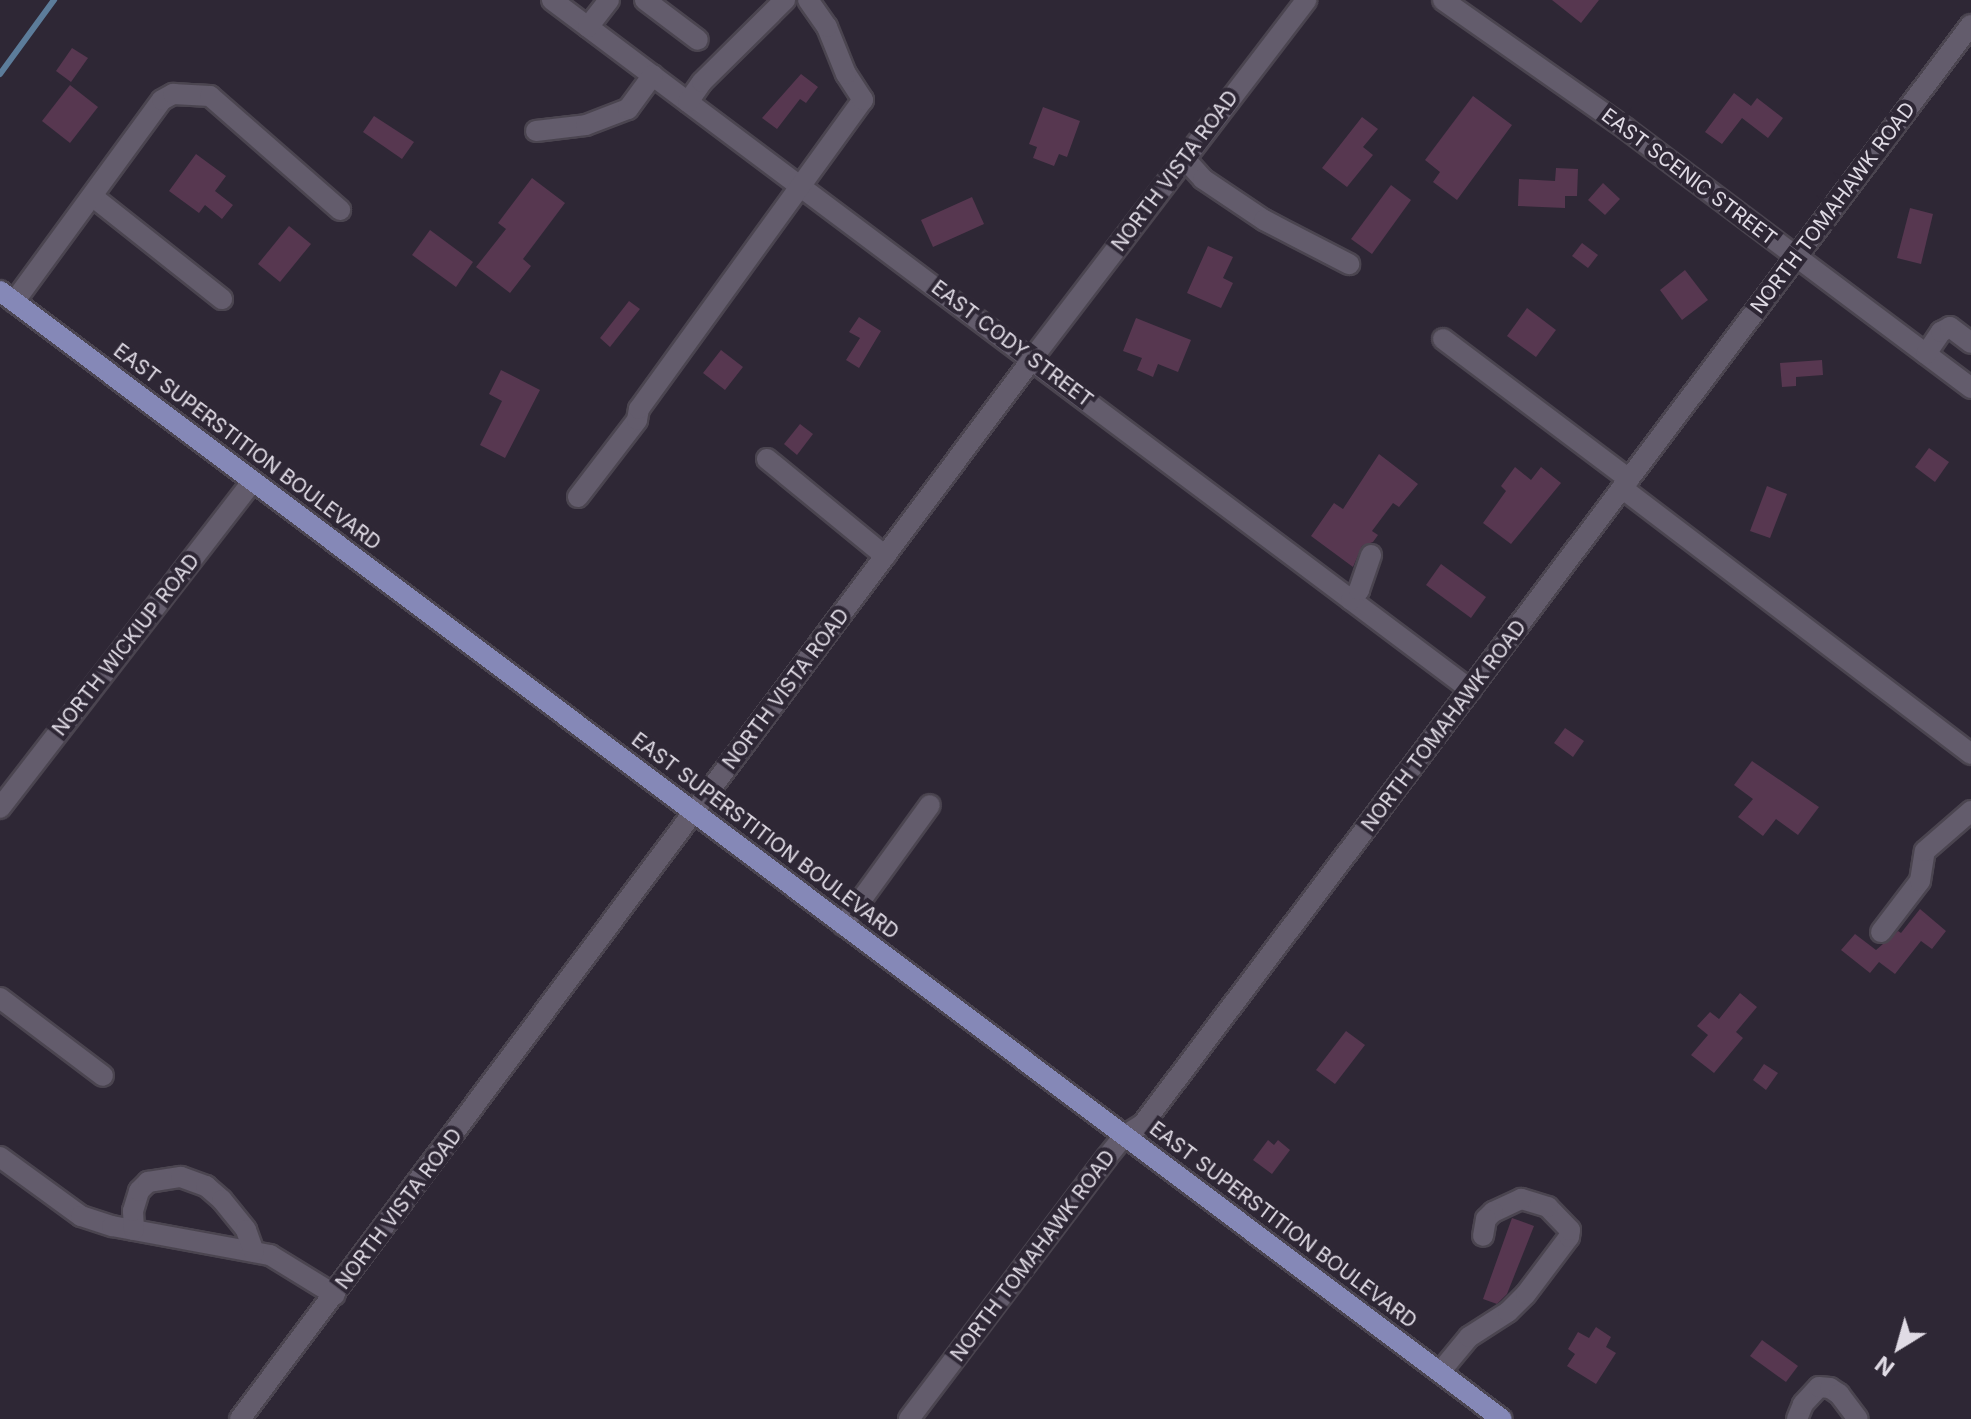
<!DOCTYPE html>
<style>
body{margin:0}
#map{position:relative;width:1971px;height:1419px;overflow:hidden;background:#2e2735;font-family:Inter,sans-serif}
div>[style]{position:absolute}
.stream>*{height:6px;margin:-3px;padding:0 3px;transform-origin:3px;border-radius:3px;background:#5c7c9a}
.building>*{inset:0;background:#573750}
.roads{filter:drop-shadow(2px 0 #4b4550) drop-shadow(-2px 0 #4b4550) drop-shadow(0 2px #4b4550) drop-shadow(0 -2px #4b4550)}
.minor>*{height:20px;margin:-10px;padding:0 10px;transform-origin:10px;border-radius:10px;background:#635c6c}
.major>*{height:20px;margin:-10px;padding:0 10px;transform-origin:10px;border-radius:10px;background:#8588b7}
span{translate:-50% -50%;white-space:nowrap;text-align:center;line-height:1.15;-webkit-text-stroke:8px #2e2735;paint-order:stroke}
.street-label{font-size:20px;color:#e0dbe5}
.north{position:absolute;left:1859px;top:1307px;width:80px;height:80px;-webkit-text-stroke:6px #2e2735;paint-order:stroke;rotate:217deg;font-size:22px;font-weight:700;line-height:32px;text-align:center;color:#e0dbe5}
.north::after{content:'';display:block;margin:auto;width:28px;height:36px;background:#e0dbe5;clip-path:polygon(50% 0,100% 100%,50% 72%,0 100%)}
</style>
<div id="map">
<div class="stream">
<i style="left:0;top:74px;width:92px;rotate:-53.9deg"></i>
</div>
<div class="building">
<i style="clip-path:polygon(1552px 0,1599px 0,1581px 23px)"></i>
<i style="clip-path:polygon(72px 48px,88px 58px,71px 82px,56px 71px)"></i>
<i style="clip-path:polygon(801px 74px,818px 87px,806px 103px,800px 99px,777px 129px,762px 118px)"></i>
<i style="clip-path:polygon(70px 85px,98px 107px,70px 143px,42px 121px)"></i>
<i style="clip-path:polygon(1734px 93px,1751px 106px,1757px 98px,1783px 118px,1768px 138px,1742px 118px,1722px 144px,1705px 132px)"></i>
<i style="clip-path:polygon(1473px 96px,1512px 125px,1457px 200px,1433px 182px,1440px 172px,1425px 160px)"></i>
<i style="clip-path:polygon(1043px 107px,1080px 121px,1067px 157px,1059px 154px,1054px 166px,1033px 158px,1037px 147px,1029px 144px)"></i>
<i style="clip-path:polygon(374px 116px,414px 142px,402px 159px,363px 132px)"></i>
<i style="clip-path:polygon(1362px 117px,1378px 129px,1363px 147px,1373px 155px,1347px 187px,1322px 168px)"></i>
<i style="clip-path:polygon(196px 154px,226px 176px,215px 191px,233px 205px,222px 219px,205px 205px,199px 213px,169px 191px)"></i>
<i style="clip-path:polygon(1556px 168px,1578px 169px,1577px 196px,1565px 196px,1565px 208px,1518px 206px,1519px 179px,1555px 181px)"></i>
<i style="clip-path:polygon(532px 178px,565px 203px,523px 259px,531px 266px,510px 293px,476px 267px,506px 229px,498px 223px)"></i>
<i style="clip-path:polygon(1603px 183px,1620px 199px,1605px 215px,1588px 200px)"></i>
<i style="clip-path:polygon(1391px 185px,1411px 200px,1372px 254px,1351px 239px)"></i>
<i style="clip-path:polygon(972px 197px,984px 224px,933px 247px,921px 220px)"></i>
<i style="clip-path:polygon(1910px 208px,1933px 214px,1921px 264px,1897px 258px)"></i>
<i style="clip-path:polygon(289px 226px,311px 244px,280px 282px,258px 264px)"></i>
<i style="clip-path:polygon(430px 230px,473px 262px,456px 287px,412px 255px)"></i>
<i style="clip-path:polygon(1582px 243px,1598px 255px,1588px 268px,1572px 256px)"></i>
<i style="clip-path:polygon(1208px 246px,1233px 257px,1223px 278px,1233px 283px,1221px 308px,1187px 293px)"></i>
<i style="clip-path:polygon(1685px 270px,1708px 300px,1682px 320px,1660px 290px)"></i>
<i style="clip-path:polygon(629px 301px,640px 309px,610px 347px,600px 338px)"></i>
<i style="clip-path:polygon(1527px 308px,1556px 330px,1536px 357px,1507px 336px)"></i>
<i style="clip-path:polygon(859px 317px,881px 331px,859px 368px,846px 360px,860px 338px,849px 332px)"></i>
<i style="clip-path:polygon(1136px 318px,1191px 340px,1178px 372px,1158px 364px,1153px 377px,1137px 370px,1142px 358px,1123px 351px)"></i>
<i style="clip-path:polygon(721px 350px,743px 367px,725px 390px,703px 373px)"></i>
<i style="clip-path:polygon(1822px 360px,1823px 375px,1796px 377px,1796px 386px,1782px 387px,1780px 363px)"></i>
<i style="clip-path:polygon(501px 370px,540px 390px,505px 458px,480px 445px,502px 401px,489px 394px)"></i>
<i style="clip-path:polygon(800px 424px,813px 434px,797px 455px,784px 444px)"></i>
<i style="clip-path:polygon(1929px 448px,1949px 462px,1935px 482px,1915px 467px)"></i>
<i style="clip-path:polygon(1379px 454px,1418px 484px,1399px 507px,1393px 503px,1372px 531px,1378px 535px,1373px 542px,1362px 546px,1353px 567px,1311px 536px,1334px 503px,1343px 509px)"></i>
<i style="clip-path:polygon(1515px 467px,1531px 480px,1541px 467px,1561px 483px,1511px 544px,1483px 523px,1506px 491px,1501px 486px)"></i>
<i style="clip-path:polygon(1767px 486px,1787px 494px,1770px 538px,1750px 531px)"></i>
<i style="clip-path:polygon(1441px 564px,1486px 597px,1471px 618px,1426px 585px)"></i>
<i style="clip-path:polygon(1565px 728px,1584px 741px,1573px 757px,1554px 743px)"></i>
<i style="clip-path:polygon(1752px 761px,1819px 807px,1798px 835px,1776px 819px,1763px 836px,1738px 817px,1753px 799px,1734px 785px)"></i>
<i style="clip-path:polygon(1920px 909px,1946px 931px,1932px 949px,1921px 941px,1895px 974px,1879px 962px,1870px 973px,1841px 950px,1855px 934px,1876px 950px,1898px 931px,1901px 933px)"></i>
<i style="clip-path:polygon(1740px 993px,1757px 1007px,1736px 1032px,1743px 1038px,1714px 1073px,1691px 1055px,1708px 1035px,1697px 1026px,1710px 1012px,1719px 1019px)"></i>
<i style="clip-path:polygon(1346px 1031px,1365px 1045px,1335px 1084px,1316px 1070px)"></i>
<i style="clip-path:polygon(1764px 1064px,1778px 1073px,1766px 1090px,1753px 1080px)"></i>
<i style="clip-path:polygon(1268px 1140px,1274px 1145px,1278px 1140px,1290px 1150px,1272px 1174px,1253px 1160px)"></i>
<i style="clip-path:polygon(1512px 1218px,1534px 1226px,1507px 1294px,1497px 1304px,1483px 1299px)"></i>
<i style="clip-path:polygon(1596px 1327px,1611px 1337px,1606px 1347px,1616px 1353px,1596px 1384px,1567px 1366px,1575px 1354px,1568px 1349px,1578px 1332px,1589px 1338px)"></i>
<i style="clip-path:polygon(1762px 1340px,1798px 1366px,1786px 1382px,1750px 1356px)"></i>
</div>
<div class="roads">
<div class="minor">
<i style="left:552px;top:0;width:1149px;rotate:36.9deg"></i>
<i style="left:645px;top:0;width:66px;rotate:37deg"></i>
<i style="left:1443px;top:0;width:223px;rotate:35.1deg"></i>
<i style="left:1625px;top:128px;width:433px;rotate:36.9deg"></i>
<i style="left:588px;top:27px;width:34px;rotate:-52deg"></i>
<i style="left:688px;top:102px;width:24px;rotate:-55deg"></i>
<i style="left:702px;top:82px;width:117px;rotate:-44.7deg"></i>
<i style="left:536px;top:131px;width:50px;rotate:-6.8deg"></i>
<i style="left:586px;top:125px;width:45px;rotate:-20.9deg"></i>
<i style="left:628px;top:109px;width:42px;rotate:-53.7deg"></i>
<i style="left:1185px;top:159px;width:27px;rotate:48deg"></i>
<i style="left:1203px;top:179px;width:73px;rotate:33.9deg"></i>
<i style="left:1264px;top:220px;width:96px;rotate:27.4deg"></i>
<i style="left:92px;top:196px;width:166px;rotate:38.4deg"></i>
<i style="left:14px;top:302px;width:250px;rotate:-53.8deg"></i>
<i style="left:162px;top:100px;width:13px;rotate:-29deg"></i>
<i style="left:173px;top:94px;width:37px;rotate:3deg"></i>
<i style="left:210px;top:96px;width:173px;rotate:41.2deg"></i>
<i style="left:1443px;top:339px;width:233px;rotate:37deg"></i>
<i style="left:1926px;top:354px;width:27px;rotate:-56deg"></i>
<i style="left:1941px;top:332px;width:10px;rotate:-29deg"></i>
<i style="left:1950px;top:327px;width:26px;rotate:37deg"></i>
<i style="left:767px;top:459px;width:153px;rotate:39.4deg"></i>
<i style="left:1622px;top:488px;width:439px;rotate:37.3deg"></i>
<i style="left:578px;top:497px;width:97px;rotate:-52.5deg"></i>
<i style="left:637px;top:420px;width:11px;rotate:-80deg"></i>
<i style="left:639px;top:409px;width:382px;rotate:-54.1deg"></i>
<i style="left:863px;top:100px;width:31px;rotate:-123deg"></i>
<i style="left:846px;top:74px;width:51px;rotate:-112deg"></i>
<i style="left:827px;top:27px;width:33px;rotate:-125deg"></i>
<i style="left:1351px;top:600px;width:13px;rotate:-51deg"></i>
<i style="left:1359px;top:590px;width:37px;rotate:-71deg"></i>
<i style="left:0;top:808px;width:413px;rotate:-52.3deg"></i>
<i style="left:843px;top:925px;width:148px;rotate:-54.1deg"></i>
<i style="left:1881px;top:932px;width:64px;rotate:-52.6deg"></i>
<i style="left:1920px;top:881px;width:30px;rotate:-81deg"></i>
<i style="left:1925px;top:851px;width:61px;rotate:-41deg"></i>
<i style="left:0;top:998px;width:129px;rotate:37.1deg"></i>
<i style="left:0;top:1157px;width:100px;rotate:36.1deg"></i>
<i style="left:81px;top:1216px;width:33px;rotate:18deg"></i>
<i style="left:112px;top:1226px;width:161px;rotate:10.4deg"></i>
<i style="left:270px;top:1255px;width:76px;rotate:31.6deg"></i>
<i style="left:134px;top:1230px;width:19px;rotate:-93deg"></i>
<i style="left:133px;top:1211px;width:21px;rotate:-73deg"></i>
<i style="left:139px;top:1191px;width:13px;rotate:-45deg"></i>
<i style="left:148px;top:1182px;width:33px;rotate:-9deg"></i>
<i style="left:181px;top:1177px;width:27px;rotate:20deg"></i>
<i style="left:206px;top:1186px;width:21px;rotate:41deg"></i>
<i style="left:222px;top:1200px;width:38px;rotate:51deg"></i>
<i style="left:246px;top:1230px;width:23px;rotate:70deg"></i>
<i style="left:1440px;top:1372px;width:45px;rotate:-50.4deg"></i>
<i style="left:1469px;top:1337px;width:46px;rotate:-32.7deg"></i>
<i style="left:1508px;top:1312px;width:25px;rotate:-45deg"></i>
<i style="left:1526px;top:1294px;width:71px;rotate:-53deg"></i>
<i style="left:1569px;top:1237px;width:7px;rotate:-82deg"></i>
<i style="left:1570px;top:1230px;width:32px;rotate:-134deg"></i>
<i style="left:1548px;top:1207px;width:28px;rotate:-163deg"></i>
<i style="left:1521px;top:1199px;width:31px;rotate:155deg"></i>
<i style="left:1493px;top:1212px;width:10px;rotate:135deg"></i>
<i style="left:1486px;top:1219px;width:17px;rotate:100deg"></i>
<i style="left:240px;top:1419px;width:1323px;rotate:-53.23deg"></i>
<i style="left:1032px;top:359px;width:452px;rotate:-52.6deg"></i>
<i style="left:909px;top:1419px;width:328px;rotate:-52.9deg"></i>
<i style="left:1107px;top:1157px;width:27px;rotate:-51deg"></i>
<i style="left:1124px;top:1136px;width:22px;rotate:-32deg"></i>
<i style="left:1143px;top:1124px;width:1376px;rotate:-53.01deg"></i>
<i style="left:1797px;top:1419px;width:16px;rotate:-68deg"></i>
<i style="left:1803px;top:1404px;width:23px;rotate:-47deg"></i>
<i style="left:1819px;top:1387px;width:11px;rotate:5deg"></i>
<i style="left:1830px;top:1388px;width:11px;rotate:34deg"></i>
<i style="left:1839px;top:1394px;width:31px;rotate:53deg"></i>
</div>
<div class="major">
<i style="left:0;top:291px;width:1878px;rotate:36.91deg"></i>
</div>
</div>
<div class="street-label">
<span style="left:1175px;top:171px;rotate:-53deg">NORTH VISTA ROAD</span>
<span style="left:1689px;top:177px;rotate:37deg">EAST SCENIC STREET</span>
<span style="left:1833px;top:208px;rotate:-53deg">NORTH TOMAHAWK ROAD</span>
<span style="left:1012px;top:344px;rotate:37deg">EAST CODY STREET</span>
<span style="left:247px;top:447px;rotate:37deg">EAST SUPERSTITION BOULEVARD</span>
<span style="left:126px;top:645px;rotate:-52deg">NORTH WICKIUP ROAD</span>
<span style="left:786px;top:689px;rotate:-53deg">NORTH VISTA ROAD</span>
<span style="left:1444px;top:726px;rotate:-53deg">NORTH TOMAHAWK ROAD</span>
<span style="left:765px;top:836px;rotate:37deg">EAST SUPERSTITION BOULEVARD</span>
<span style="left:399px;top:1209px;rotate:-53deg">NORTH VISTA ROAD</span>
<span style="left:1283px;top:1225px;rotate:37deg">EAST SUPERSTITION BOULEVARD</span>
<span style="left:1033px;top:1256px;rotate:-53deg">NORTH TOMAHAWK ROAD</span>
</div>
<div class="north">N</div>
</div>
